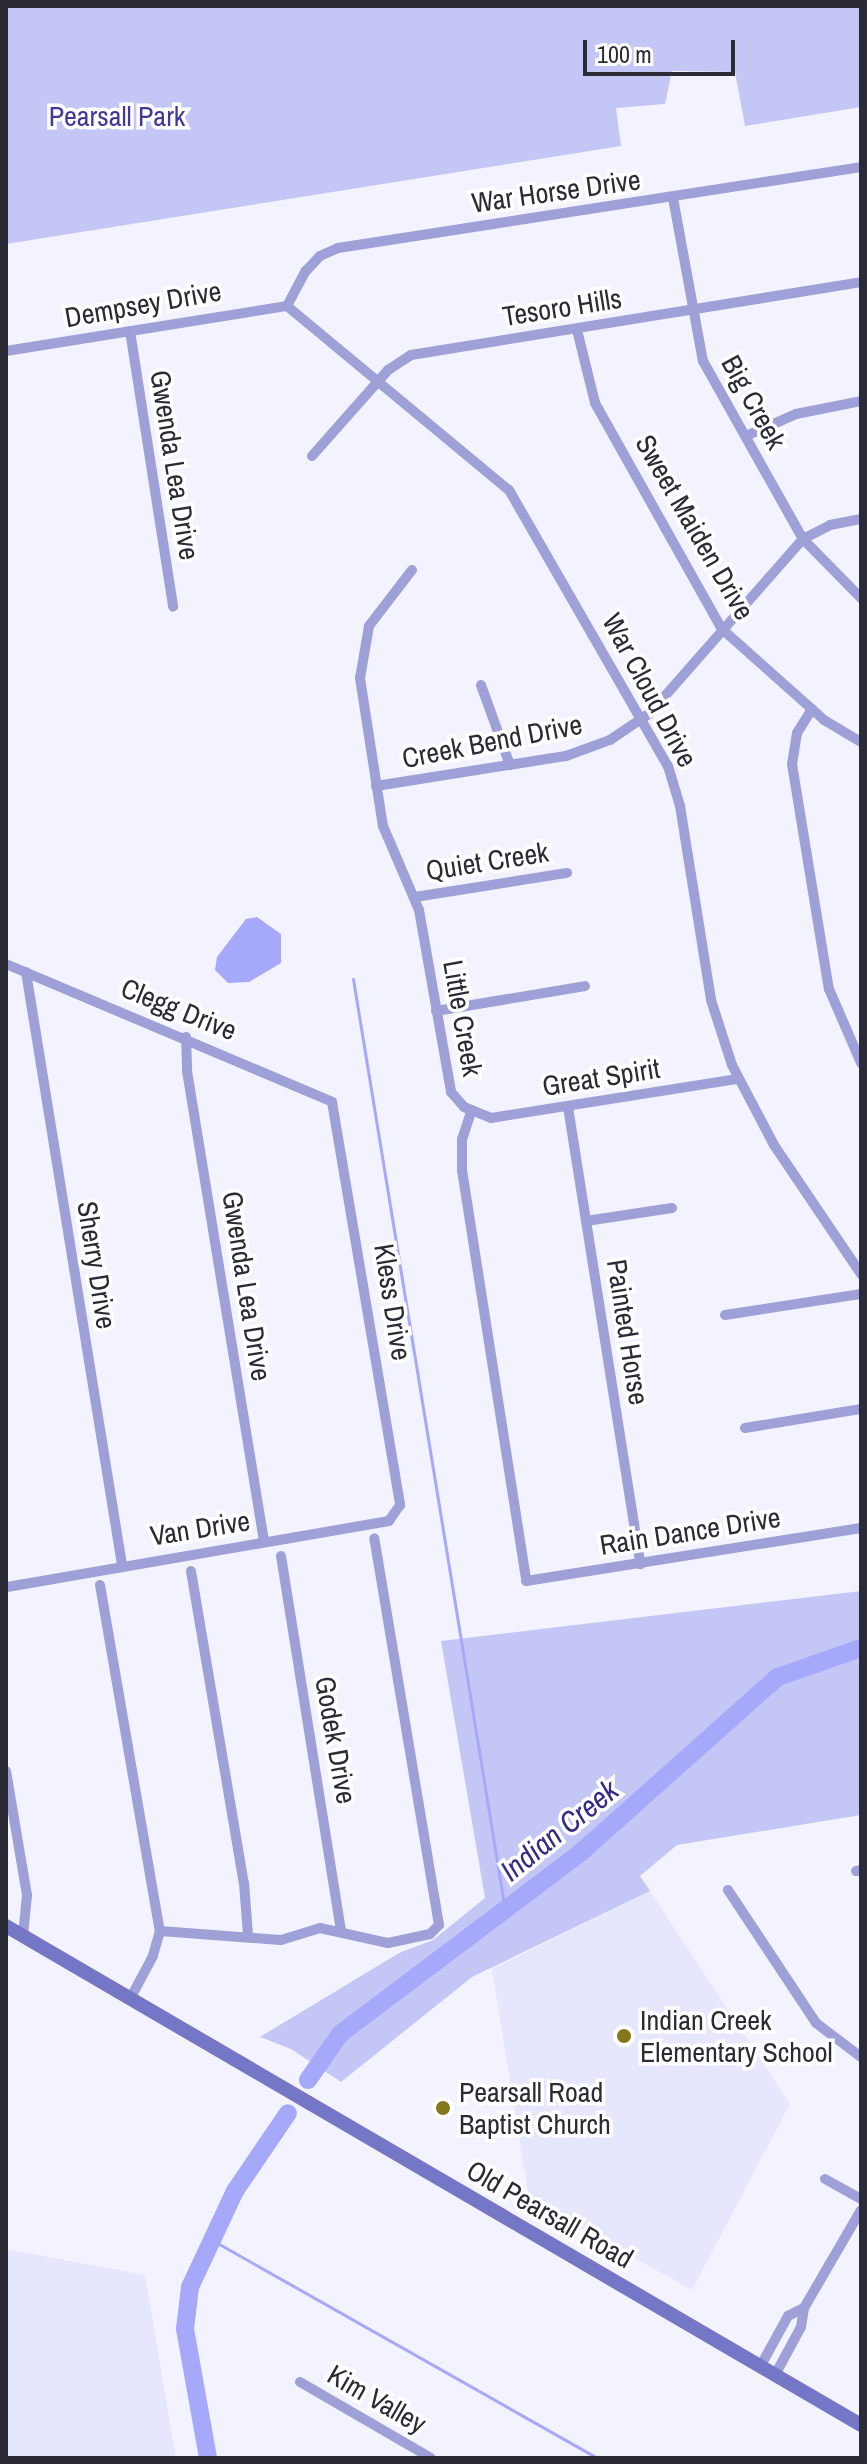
<!DOCTYPE html>
<style>
body{margin:0}
#map{position:relative;width:867px;height:2464px;overflow:hidden;background:#f2f3ff;font-family:"Archivo Narrow",sans-serif}
div>[style]{position:absolute}
.built>*{inset:0;background:#e6e7fc}
.green>*{inset:0;background:#c4c7f6}
.water>*{inset:0;background:#a6a8fa}
.stream>*{height:3px;margin:-1.5px;padding:0 1.5px;transform-origin:1.5px;border-radius:1.5px;background:#a6a8fa}
.river>*{height:18px;margin:-9px;padding:0 9px;transform-origin:9px;border-radius:9px;background:#a6a8fa}
.street>*{height:10px;margin:-5px;padding:0 5px;transform-origin:5px;border-radius:5px;background:#9ea0d7}
.secondary>*{height:14px;margin:-7px;padding:0 7px;transform-origin:7px;border-radius:7px;background:#7676c6}
.dots>*{width:22px;height:22px;translate:-50% -50%;box-sizing:border-box;border:4px solid #fff;border-radius:50%}
span{translate:-50% -50%;white-space:nowrap;text-align:center;line-height:1.15;-webkit-text-stroke:7px #fff;paint-order:stroke}
.park-label{font-size:28px;color:#423997}
.street-label{font-size:28px;color:#2b2b36}
.poi-label{font-size:28px;color:#2b2b36}
.left{translate:0 -50%;text-align:left}
.water-label{font-size:30px;color:#362a87;font-style:italic}
.frame{position:absolute;inset:0;border:8px solid #2b2b36;pointer-events:none}
.scale{position:absolute;left:583px;top:40px;width:152px;height:36px;box-sizing:border-box;border:4px solid #2b2b36;border-top:0;padding-left:10px;font-size:24px;line-height:28px;white-space:nowrap;color:#2b2b36;-webkit-text-stroke:6px #fff;paint-order:stroke}
</style>
<div id="map">
<div class="built">
<i style="clip-path:polygon(650px 1891px,790px 2104px,692px 2290px,529px 2199px,492px 1969px)"></i>
<i style="clip-path:polygon(6px 2249px,145px 2275px,176px 2458px,6px 2458px)"></i>
</div>
<div class="green">
<i style="clip-path:polygon(6px 6px,861px 6px,861px 107px,745px 126px,735px 72px,672px 71px,665px 104px,616px 108px,621px 146px,6px 244px)"></i>
<i style="clip-path:polygon(861px 1591px,861px 1815px,677px 1845px,640px 1876px,650px 1891px,472px 1977px,341px 2082px,291px 2049px,260px 2037px,399px 1953px,433px 1940px,485px 1898px,441px 1641px)"></i>
</div>
<div class="water">
<i style="clip-path:polygon(257px 917px,281px 934px,281px 963px,249px 982px,228px 983px,215px 970px,217px 957px,246px 919px)"></i>
</div>
<div class="stream">
<i style="left:353px;top:979px;width:943px;rotate:80.73deg"></i>
<i style="left:212px;top:2240px;width:442px;rotate:29.5deg"></i>
</div>
<div class="river">
<i style="left:308px;top:2080px;width:56px;rotate:-55.2deg"></i>
<i style="left:340px;top:2034px;width:299px;rotate:-37deg"></i>
<i style="left:579px;top:1854px;width:266px;rotate:-41.7deg"></i>
<i style="left:778px;top:1677px;width:88px;rotate:-19.3deg"></i>
<i style="left:208px;top:2458px;width:131px;rotate:-100.1deg"></i>
<i style="left:185px;top:2329px;width:42px;rotate:-83.2deg"></i>
<i style="left:190px;top:2287px;width:106px;rotate:-64.9deg"></i>
<i style="left:235px;top:2191px;width:94px;rotate:-55.8deg"></i>
</div>
<div class="street">
<i style="left:673px;top:198px;width:166px;rotate:79.6deg"></i>
<i style="left:703px;top:361px;width:204px;rotate:60.7deg"></i>
<i style="left:803px;top:539px;width:83px;rotate:45.5deg"></i>
<i style="left:287px;top:306px;width:40px;rotate:-62deg"></i>
<i style="left:306px;top:271px;width:21px;rotate:-47deg"></i>
<i style="left:320px;top:256px;width:20px;rotate:-24deg"></i>
<i style="left:338px;top:248px;width:529px;rotate:-8.8deg"></i>
<i style="left:577px;top:330px;width:75px;rotate:76.1deg"></i>
<i style="left:595px;top:403px;width:259px;rotate:60.7deg"></i>
<i style="left:722px;top:629px;width:137px;rotate:41.7deg"></i>
<i style="left:824px;top:720px;width:43px;rotate:30.7deg"></i>
<i style="left:130px;top:331px;width:279px;rotate:81.1deg"></i>
<i style="left:6px;top:351px;width:285px;rotate:-9.1deg"></i>
<i style="left:287px;top:306px;width:288px;rotate:39.7deg"></i>
<i style="left:509px;top:490px;width:319px;rotate:60.1deg"></i>
<i style="left:668px;top:766px;width:42px;rotate:73.3deg"></i>
<i style="left:680px;top:806px;width:196px;rotate:80.9deg"></i>
<i style="left:711px;top:1000px;width:68px;rotate:72.1deg"></i>
<i style="left:732px;top:1065px;width:90px;rotate:62.3deg"></i>
<i style="left:774px;top:1145px;width:156px;rotate:56deg"></i>
<i style="left:746px;top:436px;width:55px;rotate:-23.7deg"></i>
<i style="left:796px;top:414px;width:66px;rotate:-11.3deg"></i>
<i style="left:312px;top:456px;width:115px;rotate:-48.5deg"></i>
<i style="left:388px;top:370px;width:27px;rotate:-33deg"></i>
<i style="left:411px;top:355px;width:456px;rotate:-9.2deg"></i>
<i style="left:412px;top:570px;width:71px;rotate:127.5deg"></i>
<i style="left:369px;top:626px;width:53px;rotate:99.8deg"></i>
<i style="left:360px;top:678px;width:150px;rotate:81.2deg"></i>
<i style="left:383px;top:826px;width:91px;rotate:66.8deg"></i>
<i style="left:419px;top:910px;width:185px;rotate:80deg"></i>
<i style="left:451px;top:1092px;width:20px;rotate:49deg"></i>
<i style="left:464px;top:1107px;width:29px;rotate:22deg"></i>
<i style="left:491px;top:1118px;width:250px;rotate:-9deg"></i>
<i style="left:481px;top:685px;width:85px;rotate:70.1deg"></i>
<i style="left:812px;top:709px;width:28px;rotate:122deg"></i>
<i style="left:797px;top:733px;width:31px;rotate:99deg"></i>
<i style="left:792px;top:764px;width:228px;rotate:80.7deg"></i>
<i style="left:829px;top:989px;width:81px;rotate:66.6deg"></i>
<i style="left:376px;top:786px;width:192px;rotate:-9deg"></i>
<i style="left:566px;top:756px;width:47px;rotate:-20deg"></i>
<i style="left:610px;top:740px;width:48px;rotate:-34deg"></i>
<i style="left:650px;top:713px;width:232px;rotate:-48.7deg"></i>
<i style="left:803px;top:539px;width:30px;rotate:-27deg"></i>
<i style="left:830px;top:525px;width:32px;rotate:-11deg"></i>
<i style="left:415px;top:897px;width:154px;rotate:-9deg"></i>
<i style="left:6px;top:964px;width:354px;rotate:22.9deg"></i>
<i style="left:332px;top:1102px;width:409px;rotate:80.4deg"></i>
<i style="left:400px;top:1505px;width:19px;rotate:125deg"></i>
<i style="left:389px;top:1521px;width:389px;rotate:170.2deg"></i>
<i style="left:26px;top:972px;width:601px;rotate:80.8deg"></i>
<i style="left:436px;top:1011px;width:151px;rotate:-9.5deg"></i>
<i style="left:186px;top:1037px;width:34px;rotate:88deg"></i>
<i style="left:187px;top:1071px;width:476px;rotate:80.7deg"></i>
<i style="left:568px;top:1107px;width:463px;rotate:81deg"></i>
<i style="left:471px;top:1112px;width:28px;rotate:108deg"></i>
<i style="left:462px;top:1139px;width:31px;rotate:90deg"></i>
<i style="left:462px;top:1170px;width:416px;rotate:81.1deg"></i>
<i style="left:526px;top:1581px;width:339px;rotate:-9deg"></i>
<i style="left:586px;top:1221px;width:87px;rotate:-8.6deg"></i>
<i style="left:725px;top:1315px;width:138px;rotate:-8.8deg"></i>
<i style="left:745px;top:1428px;width:118px;rotate:-9.3deg"></i>
<i style="left:281px;top:1556px;width:381px;rotate:80.9deg"></i>
<i style="left:191px;top:1571px;width:316px;rotate:80.4deg"></i>
<i style="left:244px;top:1883px;width:52px;rotate:85.6deg"></i>
<i style="left:100px;top:1585px;width:351px;rotate:80.2deg"></i>
<i style="left:160px;top:1931px;width:26px;rotate:106deg"></i>
<i style="left:153px;top:1956px;width:49px;rotate:118.1deg"></i>
<i style="left:6px;top:1771px;width:126px;rotate:80.4deg"></i>
<i style="left:27px;top:1895px;width:41px;rotate:95.6deg"></i>
<i style="left:856px;top:1871px;width:5px;rotate:-11deg"></i>
<i style="left:728px;top:1890px;width:159px;rotate:56.5deg"></i>
<i style="left:816px;top:2023px;width:56px;rotate:37.1deg"></i>
<i style="left:160px;top:1931px;width:121px;rotate:4.3deg"></i>
<i style="left:281px;top:1940px;width:41px;rotate:-17.1deg"></i>
<i style="left:320px;top:1928px;width:70px;rotate:12.4deg"></i>
<i style="left:388px;top:1943px;width:43px;rotate:-12.1deg"></i>
<i style="left:430px;top:1934px;width:13px;rotate:-45deg"></i>
<i style="left:439px;top:1925px;width:392px;rotate:-99.5deg"></i>
<i style="left:825px;top:2179px;width:41px;rotate:29.1deg"></i>
<i style="left:760px;top:2367px;width:58px;rotate:-61.2deg"></i>
<i style="left:788px;top:2316px;width:18px;rotate:-27deg"></i>
<i style="left:775px;top:2375px;width:55px;rotate:-61.6deg"></i>
<i style="left:801px;top:2327px;width:19px;rotate:-81deg"></i>
<i style="left:804px;top:2308px;width:113px;rotate:-59.8deg"></i>
<i style="left:300px;top:2382px;width:151px;rotate:30.1deg"></i>
</div>
<div class="secondary">
<i style="left:6px;top:1926px;width:990px;rotate:30.27deg"></i>
</div>
<div class="dots">
<i style="left:624px;top:2036px;background:#83781c"></i>
<i style="left:443px;top:2108px;background:#83781c"></i>
</div>
<div class="park-label">
<span style="left:117px;top:116px">Pearsall Park</span>
</div>
<div class="street-label">
<span style="left:556px;top:191px;rotate:-8deg">War Horse Drive</span>
<span style="left:143px;top:304px;rotate:-10deg">Dempsey Drive</span>
<span style="left:562px;top:307px;rotate:-9deg">Tesoro Hills</span>
<span style="left:754px;top:402px;rotate:61deg">Big Creek</span>
<span style="left:175px;top:465px;rotate:81deg">Gwenda Lea Drive</span>
<span style="left:695px;top:527px;rotate:60deg">Sweet Maiden Drive</span>
<span style="left:650px;top:690px;rotate:62deg">War Cloud Drive</span>
<span style="left:492px;top:741px;rotate:-11deg">Creek Bend Drive</span>
<span style="left:487px;top:861px;rotate:-9deg">Quiet Creek</span>
<span style="left:179px;top:1009px;rotate:22deg">Clegg Drive</span>
<span style="left:463px;top:1018px;rotate:80deg">Little Creek</span>
<span style="left:601px;top:1077px;rotate:-9deg">Great Spirit</span>
<span style="left:97px;top:1265px;rotate:81deg">Sherry Drive</span>
<span style="left:247px;top:1286px;rotate:81deg">Gwenda Lea Drive</span>
<span style="left:393px;top:1302px;rotate:81deg">Kless Drive</span>
<span style="left:628px;top:1332px;rotate:81deg">Painted Horse</span>
<span style="left:200px;top:1528px;rotate:-9deg">Van Drive</span>
<span style="left:690px;top:1531px;rotate:-9deg">Rain Dance Drive</span>
<span style="left:336px;top:1740px;rotate:80deg">Godek Drive</span>
<span style="left:550px;top:2214px;rotate:30deg">Old Pearsall Road</span>
<span style="left:377px;top:2399px;rotate:30deg">Kim Valley</span>
</div>
<div class="poi-label">
<span class="left" style="left:640px;top:2036px">Indian Creek<br>Elementary School</span>
<span class="left" style="left:459px;top:2108px">Pearsall Road<br>Baptist Church</span>
</div>
<div class="water-label">
<span style="left:559px;top:1830px;rotate:-39deg">Indian Creek</span>
</div>
<div class="frame"></div>
<div class="scale">100 m</div>
</div>
